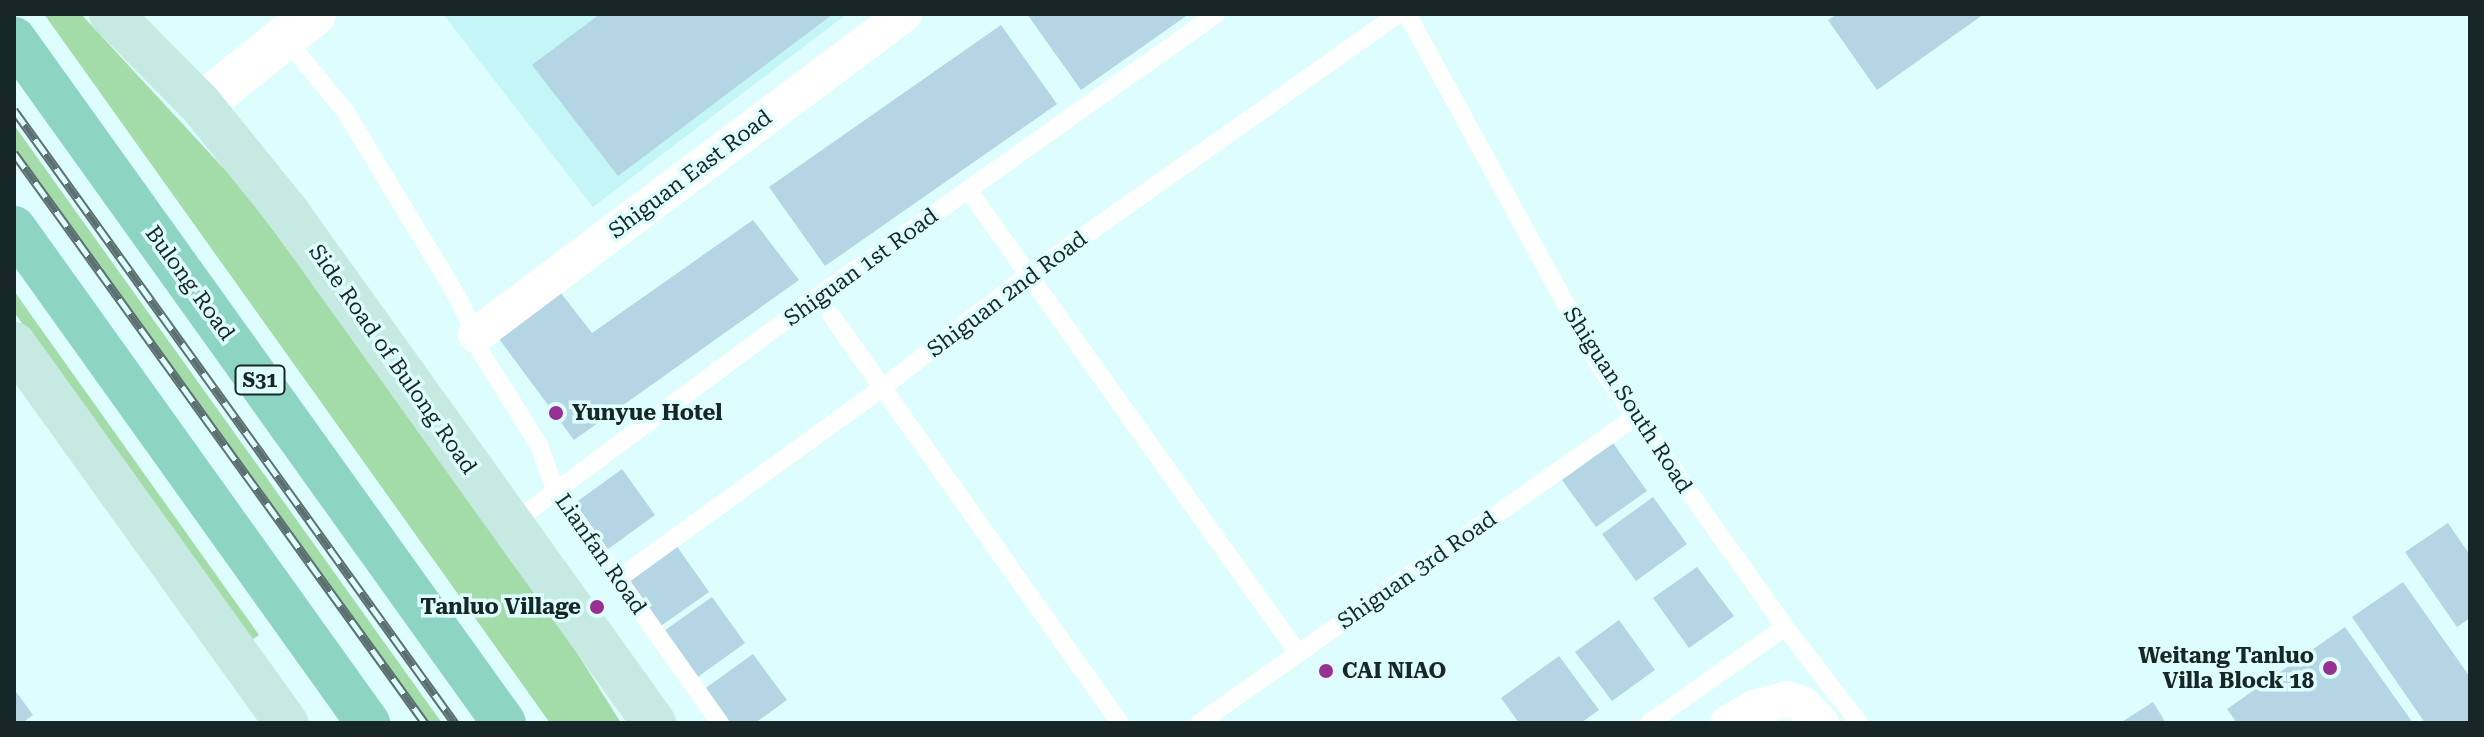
<!DOCTYPE html>
<style>
body{margin:0}
#map{position:relative;width:2484px;height:737px;overflow:hidden;background:#defdfe;font-family:"Roboto Serif",serif}
div>[style]{position:absolute}
.built>*{inset:0;background:#c4f5f7}
.green>*{inset:0;background:#a4dca9}
.building>*{inset:0;background:#b4d5e3}
.service>*{height:18px;margin:-9px;padding:0 9px;transform-origin:9px;border-radius:9px;background:#fff}
.minor>*{height:36px;margin:-18px;padding:0 18px;transform-origin:18px;border-radius:18px;background:#fff}
.tertiary>*{height:44px;margin:-22px;padding:0 22px;transform-origin:22px;border-radius:22px;background:#fff}
.secondary>*{height:44px;margin:-22px;padding:0 22px;transform-origin:22px;border-radius:22px;background:#c6eae1}
.primary>*{height:44px;margin:-22px;padding:0 22px;transform-origin:22px;border-radius:22px;background:#8dd4c3}
.rail>*{height:9px;margin-top:-4.5px;transform-origin:0;background:repeating-linear-gradient(90deg,#defdfe 0 18px,#5c7071 0 36px);box-sizing:border-box;border-block:2px solid #5c7071}
.dots>*{width:22px;height:22px;translate:-50% -50%;box-sizing:border-box;border:4px solid #defdfe;border-radius:50%}
span{translate:-50% -50%;white-space:nowrap;text-align:center;line-height:1.15;-webkit-text-stroke:7px #defdfe;paint-order:stroke}
.shield-label span{padding:2px 6px;background:#defdfe;border:2px solid;border-radius:6px;-webkit-text-stroke-width:0}
.shield-label{font-size:20px;color:#172626;font-weight:700}
.street-label{font-size:22px;color:#172626}
.poi-label{font-size:22px;color:#172626;font-weight:700}
.left{translate:0 -50%;text-align:left}
.right{translate:-100% -50%;text-align:right}
.frame{position:absolute;inset:0;border:16px solid #172626;pointer-events:none}
</style>
<div id="map">
<div class="built">
<i style="clip-path:polygon(443px 14px,847px 14px,593px 207px)"></i>
</div>
<div class="green">
<i style="clip-path:polygon(44px 14px,81px 14px,240px 186px,390px 386px,569px 640px,621px 723px,550px 723px)"></i>
<i style="clip-path:polygon(14px 125px,442px 723px,419px 723px,14px 155px)"></i>
<i style="clip-path:polygon(14px 291px,259px 635px,248px 642px,14px 312px)"></i>
</div>
<div class="building">
<i style="clip-path:polygon(600px 14px,833px 14px,618px 176px,532px 65px)"></i>
<i style="clip-path:polygon(1027px 14px,1189px 14px,1081px 90px)"></i>
<i style="clip-path:polygon(1837px 14px,1984px 14px,1877px 90px,1828px 20px)"></i>
<i style="clip-path:polygon(1001px 25px,1057px 104px,825px 266px,769px 187px)"></i>
<i style="clip-path:polygon(753px 220px,799px 280px,574px 440px,494px 332px,557px 288px,592px 333px)"></i>
<i style="clip-path:polygon(1613px 443px,1647px 491px,1596px 527px,1562px 480px)"></i>
<i style="clip-path:polygon(622px 469px,655px 515px,604px 552px,571px 506px)"></i>
<i style="clip-path:polygon(1653px 497px,1687px 544px,1636px 581px,1602px 534px)"></i>
<i style="clip-path:polygon(2448px 523px,2470px 555px,2470px 618px,2457px 627px,2405px 552px)"></i>
<i style="clip-path:polygon(676px 545px,709px 592px,658px 628px,625px 581px)"></i>
<i style="clip-path:polygon(1697px 567px,1734px 616px,1689px 648px,1653px 598px)"></i>
<i style="clip-path:polygon(2403px 582px,2470px 677px,2469px 723px,2425px 723px,2352px 617px)"></i>
<i style="clip-path:polygon(712px 597px,745px 643px,695px 679px,661px 633px)"></i>
<i style="clip-path:polygon(1619px 620px,1655px 670px,1612px 701px,1575px 652px)"></i>
<i style="clip-path:polygon(2345px 627px,2413px 723px,2237px 723px,2227px 709px)"></i>
<i style="clip-path:polygon(753px 654px,787px 700px,755px 723px,727px 723px,703px 690px)"></i>
<i style="clip-path:polygon(1559px 656px,1599px 710px,1581px 723px,1519px 723px,1501px 698px)"></i>
<i style="clip-path:polygon(14px 689px,33px 715px,22px 723px,14px 723px)"></i>
<i style="clip-path:polygon(2153px 702px,2166px 723px,2120px 723px)"></i>
</div>
<div class="service">
<i style="left:1407px;top:14px;width:404px;rotate:61.3deg"></i>
<i style="left:1601px;top:368px;width:318px;rotate:54.6deg"></i>
<i style="left:1785px;top:627px;width:121px;rotate:52.4deg"></i>
<i style="left:285px;top:38px;width:94px;rotate:50.6deg"></i>
<i style="left:345px;top:111px;width:210px;rotate:58.8deg"></i>
<i style="left:454px;top:291px;width:49px;rotate:63.4deg"></i>
<i style="left:476px;top:335px;width:16px;rotate:76deg"></i>
<i style="left:480px;top:351px;width:113px;rotate:58deg"></i>
<i style="left:540px;top:447px;width:46px;rotate:70.8deg"></i>
<i style="left:555px;top:490px;width:286px;rotate:54.7deg"></i>
<i style="left:968px;top:190px;width:569px;rotate:54.52deg"></i>
<i style="left:831px;top:315px;width:500px;rotate:54.7deg"></i>
<i style="left:510px;top:525px;width:384px;rotate:-36.6deg"></i>
<i style="left:818px;top:296px;width:488px;rotate:-35.3deg"></i>
<i style="left:618px;top:579px;width:326px;rotate:-35.9deg"></i>
<i style="left:882px;top:388px;width:183px;rotate:-37.7deg"></i>
<i style="left:1027px;top:276px;width:455px;rotate:-35.2deg"></i>
<i style="left:1199px;top:723px;width:533px;rotate:-35.06deg"></i>
<i style="left:1649px;top:723px;width:166px;rotate:-35.2deg"></i>
</div>
<div class="minor">
<i style="left:476px;top:335px;width:535px;rotate:-36.87deg"></i>
<i style="left:1728px;top:723px;width:30px;rotate:-30deg"></i>
<i style="left:1754px;top:708px;width:34px;rotate:-15deg"></i>
<i style="left:1787px;top:699px;width:16px;rotate:18deg"></i>
<i style="left:1802px;top:704px;width:27px;rotate:45deg"></i>
</div>
<div class="tertiary">
<i style="left:201px;top:105px;width:145px;rotate:-38.8deg"></i>
</div>
<div class="secondary">
<i style="left:111px;top:14px;width:128px;rotate:45.3deg"></i>
<i style="left:201px;top:105px;width:139px;rotate:51.1deg"></i>
<i style="left:288px;top:213px;width:628px;rotate:54.33deg"></i>
<i style="left:14px;top:344px;width:467px;rotate:54.3deg"></i>
</div>
<div class="primary">
<i style="left:14px;top:39px;width:841px;rotate:54.38deg"></i>
<i style="left:14px;top:228px;width:609px;rotate:54.43deg"></i>
</div>
<div class="rail">
<i style="left:14px;top:110px;width:755px;rotate:54.27deg"></i>
<i style="left:14px;top:153px;width:703px;rotate:54.21deg"></i>
</div>
<div class="dots">
<i style="left:556px;top:413px;background:#982f93"></i>
<i style="left:597px;top:607px;background:#982f93"></i>
<i style="left:2330px;top:668px;background:#982f93"></i>
<i style="left:1326px;top:671px;background:#982f93"></i>
</div>
<div class="shield-label">
<span style="left:260px;top:380px">S31</span>
</div>
<div class="street-label">
<span style="left:690px;top:174px;rotate:-37deg">Shiguan East Road</span>
<span style="left:861px;top:267px;rotate:-36deg">Shiguan 1st Road</span>
<span style="left:190px;top:283px;rotate:54deg">Bulong Road</span>
<span style="left:1007px;top:294px;rotate:-37deg">Shiguan 2nd Road</span>
<span style="left:393px;top:359px;rotate:55deg">Side Road of Bulong Road</span>
<span style="left:1628px;top:400px;rotate:57deg">Shiguan South Road</span>
<span style="left:601px;top:554px;rotate:55deg">Lianfan Road</span>
<span style="left:1417px;top:570px;rotate:-35deg">Shiguan 3rd Road</span>
</div>
<div class="poi-label">
<span class="left" style="left:572px;top:413px">Yunyue Hotel</span>
<span class="right" style="left:581px;top:607px">Tanluo Village</span>
<span class="right" style="left:2314px;top:668px">Weitang Tanluo<br>Villa Block 18</span>
<span class="left" style="left:1342px;top:671px">CAI NIAO</span>
</div>
<div class="frame"></div>
</div>
